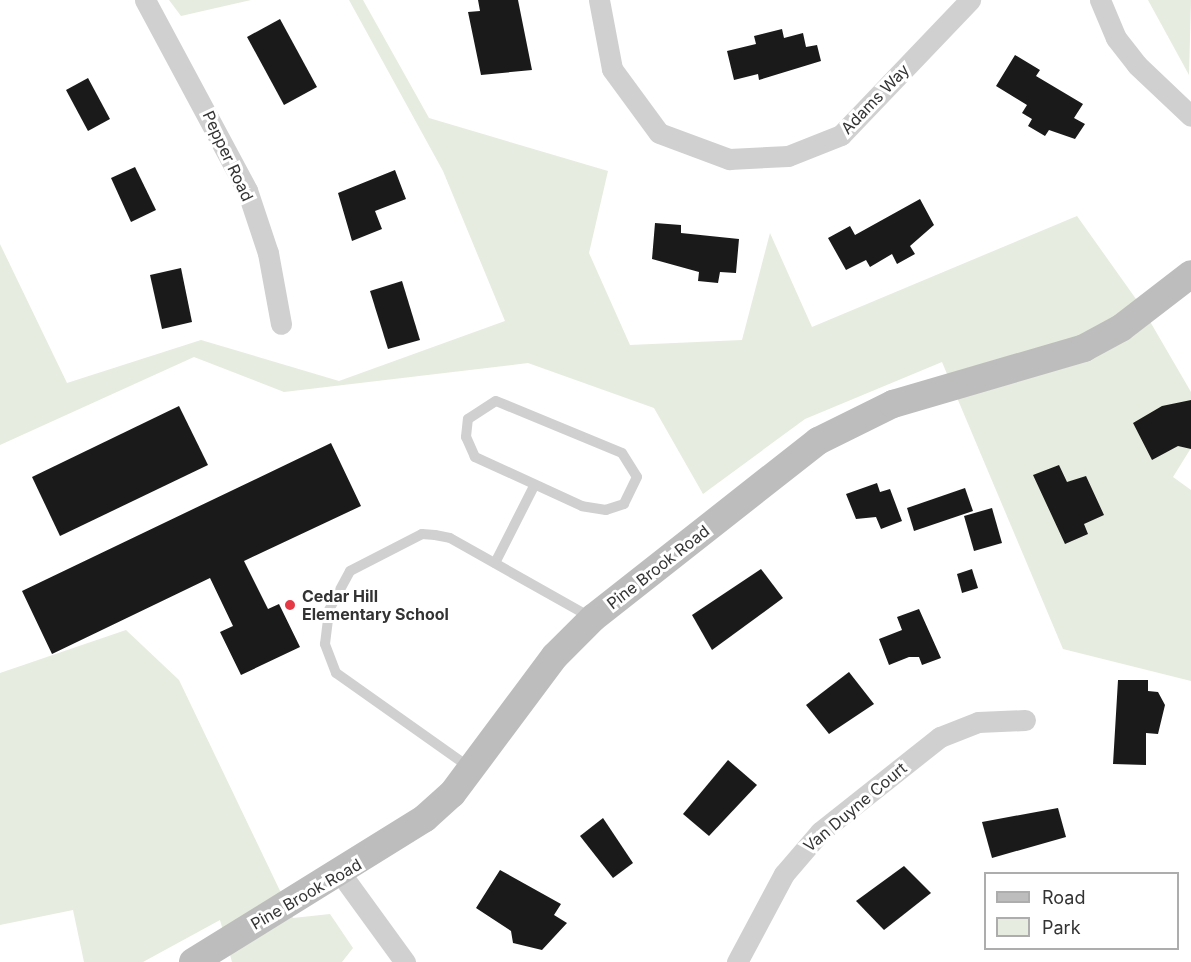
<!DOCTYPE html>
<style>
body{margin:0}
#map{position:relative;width:1191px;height:962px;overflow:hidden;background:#fff;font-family:Inter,sans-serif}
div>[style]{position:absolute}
.green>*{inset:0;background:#e6ecdf}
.building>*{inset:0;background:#1a1a1a}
.lane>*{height:10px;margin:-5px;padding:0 5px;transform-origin:5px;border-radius:5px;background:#d0d0d0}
.street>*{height:21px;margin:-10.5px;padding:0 10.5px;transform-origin:10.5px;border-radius:10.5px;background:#d0d0d0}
.secondary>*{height:28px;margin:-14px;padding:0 14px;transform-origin:14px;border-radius:14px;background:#bdbdbd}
.dots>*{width:16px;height:16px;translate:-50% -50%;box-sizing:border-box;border:3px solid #fff;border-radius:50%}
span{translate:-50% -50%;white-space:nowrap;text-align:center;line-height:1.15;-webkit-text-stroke:6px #fff;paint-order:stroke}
.street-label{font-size:16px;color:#333}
.poi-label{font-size:16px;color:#333;font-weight:700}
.left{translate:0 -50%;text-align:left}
.legend{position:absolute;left:984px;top:872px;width:195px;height:78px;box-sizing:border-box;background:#fff;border:2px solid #adadad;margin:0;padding:8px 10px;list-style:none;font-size:18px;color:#333}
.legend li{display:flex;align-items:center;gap:12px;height:30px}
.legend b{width:30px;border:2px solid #adadad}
</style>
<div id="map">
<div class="green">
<i style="clip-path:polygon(169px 0,251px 0,181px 16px)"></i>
<i style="clip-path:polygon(349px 0,363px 0,429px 118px,608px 171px,589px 253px,630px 345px,742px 340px,770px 233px,812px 327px,1077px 216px,1141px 306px,1191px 392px,1191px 448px,1173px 477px,1191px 490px,1191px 681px,1063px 649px,942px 362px,805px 419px,703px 494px,654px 408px,528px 363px,284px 392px,194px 357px,0 445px,0 244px,67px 383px,201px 340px,339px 381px,505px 321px,443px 171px)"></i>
<i style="clip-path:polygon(1148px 0,1191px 0,1189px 75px)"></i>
<i style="clip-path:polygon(126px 630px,179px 680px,293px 918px,330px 914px,353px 948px,342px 962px,232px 962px,220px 920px,143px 962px,84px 962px,73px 910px,0 925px,0 673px)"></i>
</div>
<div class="building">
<i style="clip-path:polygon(478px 0,518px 0,532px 70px,481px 75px,468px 12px,480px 11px)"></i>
<i style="clip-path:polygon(280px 19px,317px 87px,284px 105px,247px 37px)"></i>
<i style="clip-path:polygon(782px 29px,784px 38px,803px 33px,806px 47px,817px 45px,821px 61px,759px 80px,758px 74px,734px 80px,727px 51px,756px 44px,754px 36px)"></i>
<i style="clip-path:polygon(1015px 55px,1040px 70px,1036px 76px,1083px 104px,1074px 118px,1085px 124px,1075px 139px,1049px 130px,1045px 136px,1028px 126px,1032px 119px,1022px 113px,1027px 105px,996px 86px)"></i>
<i style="clip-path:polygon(88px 78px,110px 119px,88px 131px,66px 90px)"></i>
<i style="clip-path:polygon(135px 167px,156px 210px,131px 222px,111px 178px)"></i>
<i style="clip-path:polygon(395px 170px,406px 199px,375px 211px,382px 229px,352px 241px,338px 193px)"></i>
<i style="clip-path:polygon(920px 199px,934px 225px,910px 246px,915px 254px,897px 264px,892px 254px,870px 267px,866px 260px,846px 270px,828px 238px,850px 226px,855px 235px)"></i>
<i style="clip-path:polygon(655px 223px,681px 225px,681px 233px,739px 239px,736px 273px,720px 272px,718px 283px,698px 281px,699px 272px,652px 259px)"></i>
<i style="clip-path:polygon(181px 268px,192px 322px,162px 329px,150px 275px)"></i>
<i style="clip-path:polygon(402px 281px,420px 340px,388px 349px,370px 291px)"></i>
<i style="clip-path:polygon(1191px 400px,1191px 449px,1178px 446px,1152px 460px,1133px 423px,1162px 406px)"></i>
<i style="clip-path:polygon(179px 406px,208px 465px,60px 536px,32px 477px)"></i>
<i style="clip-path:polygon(331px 443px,361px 506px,244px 561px,268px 609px,279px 604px,300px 647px,241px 675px,220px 632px,233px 626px,210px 578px,52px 654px,22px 591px)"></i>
<i style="clip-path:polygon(1059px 465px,1067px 482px,1086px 476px,1104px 515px,1084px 524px,1088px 534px,1065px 544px,1033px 475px)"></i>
<i style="clip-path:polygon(877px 483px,880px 492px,890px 489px,902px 521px,881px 529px,876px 517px,856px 519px,846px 494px)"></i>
<i style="clip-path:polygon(965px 488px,973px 511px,914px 531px,907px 508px)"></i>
<i style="clip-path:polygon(992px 508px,1002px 543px,974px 551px,964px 516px)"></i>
<i style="clip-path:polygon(761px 569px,783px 598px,712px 650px,692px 615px)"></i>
<i style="clip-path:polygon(972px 569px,978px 588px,962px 593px,957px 574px)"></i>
<i style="clip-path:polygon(919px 609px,941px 658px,922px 665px,919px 657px,909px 657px,889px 665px,879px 639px,902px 630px,897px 617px)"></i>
<i style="clip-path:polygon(849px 672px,874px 704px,829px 734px,806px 705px)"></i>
<i style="clip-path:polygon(1118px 680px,1148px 680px,1148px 691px,1158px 692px,1165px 705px,1158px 734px,1146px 733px,1146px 765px,1113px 764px)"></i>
<i style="clip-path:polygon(728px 760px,757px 785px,709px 836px,683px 814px)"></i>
<i style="clip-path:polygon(1058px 808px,1066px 837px,992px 858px,982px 822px)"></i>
<i style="clip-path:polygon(603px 818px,633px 863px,613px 878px,580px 836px)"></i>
<i style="clip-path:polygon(904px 866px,931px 893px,884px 930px,856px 901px)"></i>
<i style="clip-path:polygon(500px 870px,561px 904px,554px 915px,567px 923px,542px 950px,513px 943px,511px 931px,476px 908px)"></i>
</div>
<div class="lane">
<i style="left:496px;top:401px;width:136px;rotate:22.4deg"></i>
<i style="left:622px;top:453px;width:28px;rotate:58deg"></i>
<i style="left:637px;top:477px;width:30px;rotate:116deg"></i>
<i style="left:624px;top:504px;width:19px;rotate:162deg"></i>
<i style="left:606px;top:510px;width:24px;rotate:-171deg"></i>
<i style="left:582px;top:506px;width:118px;rotate:-155.4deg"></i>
<i style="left:475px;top:457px;width:22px;rotate:-114deg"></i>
<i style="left:466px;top:437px;width:18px;rotate:-84deg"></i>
<i style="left:468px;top:419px;width:33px;rotate:-33deg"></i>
<i style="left:495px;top:563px;width:86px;rotate:-63.1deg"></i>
<i style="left:469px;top:767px;width:163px;rotate:-144.7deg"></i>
<i style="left:336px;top:673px;width:31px;rotate:-111deg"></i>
<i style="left:325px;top:644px;width:34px;rotate:-83deg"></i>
<i style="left:329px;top:610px;width:44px;rotate:-61.7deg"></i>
<i style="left:350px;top:571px;width:81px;rotate:-27.2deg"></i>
<i style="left:422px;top:534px;width:13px;rotate:4deg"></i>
<i style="left:435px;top:535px;width:15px;rotate:11deg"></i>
<i style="left:450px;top:538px;width:163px;rotate:29.4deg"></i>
</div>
<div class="street">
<i style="left:145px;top:0;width:216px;rotate:61.8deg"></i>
<i style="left:247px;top:190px;width:66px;rotate:71.6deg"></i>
<i style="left:268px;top:253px;width:72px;rotate:79.6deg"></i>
<i style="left:599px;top:0;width:70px;rotate:79.3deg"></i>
<i style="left:612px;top:69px;width:79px;rotate:53.7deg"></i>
<i style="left:659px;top:133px;width:75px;rotate:20.4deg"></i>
<i style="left:729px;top:159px;width:59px;rotate:-2.9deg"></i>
<i style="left:788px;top:156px;width:57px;rotate:-21.6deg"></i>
<i style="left:841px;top:135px;width:187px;rotate:-46.3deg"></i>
<i style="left:1100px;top:0;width:41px;rotate:67.2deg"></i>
<i style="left:1116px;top:38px;width:34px;rotate:52deg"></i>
<i style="left:1137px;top:65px;width:74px;rotate:43.4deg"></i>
<i style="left:341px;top:874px;width:109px;rotate:54deg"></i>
<i style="left:737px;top:962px;width:100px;rotate:-61.9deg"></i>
<i style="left:784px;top:874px;width:55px;rotate:-49.4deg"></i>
<i style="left:820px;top:832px;width:153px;rotate:-38.4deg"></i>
<i style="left:940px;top:737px;width:41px;rotate:-21.5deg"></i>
<i style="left:978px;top:722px;width:47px;rotate:-2.4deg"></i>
</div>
<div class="secondary">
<i style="left:193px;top:962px;width:273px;rotate:-31.8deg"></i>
<i style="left:425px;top:818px;width:36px;rotate:-42deg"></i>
<i style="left:452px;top:794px;width:172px;rotate:-53.3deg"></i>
<i style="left:555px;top:656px;width:54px;rotate:-45deg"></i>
<i style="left:593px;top:618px;width:286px;rotate:-38.2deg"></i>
<i style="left:818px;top:441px;width:84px;rotate:-26.3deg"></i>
<i style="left:893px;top:404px;width:199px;rotate:-16.3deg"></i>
<i style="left:1084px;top:348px;width:42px;rotate:-28.4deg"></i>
<i style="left:1121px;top:328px;width:88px;rotate:-37.6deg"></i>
</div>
<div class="dots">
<i style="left:290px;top:605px;background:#e63946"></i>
</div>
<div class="street-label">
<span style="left:875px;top:99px;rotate:-46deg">Adams Way</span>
<span style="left:228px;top:156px;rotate:65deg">Pepper Road</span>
<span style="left:658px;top:567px;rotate:-38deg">Pine Brook Road</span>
<span style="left:855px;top:807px;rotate:-40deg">Van Duyne Court</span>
<span style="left:306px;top:894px;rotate:-30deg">Pine Brook Road</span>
</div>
<div class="poi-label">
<span class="left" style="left:302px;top:605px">Cedar Hill<br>Elementary School</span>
</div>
<ul class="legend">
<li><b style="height:8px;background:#bdbdbd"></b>Road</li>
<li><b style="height:16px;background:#e6ecdf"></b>Park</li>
</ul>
</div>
